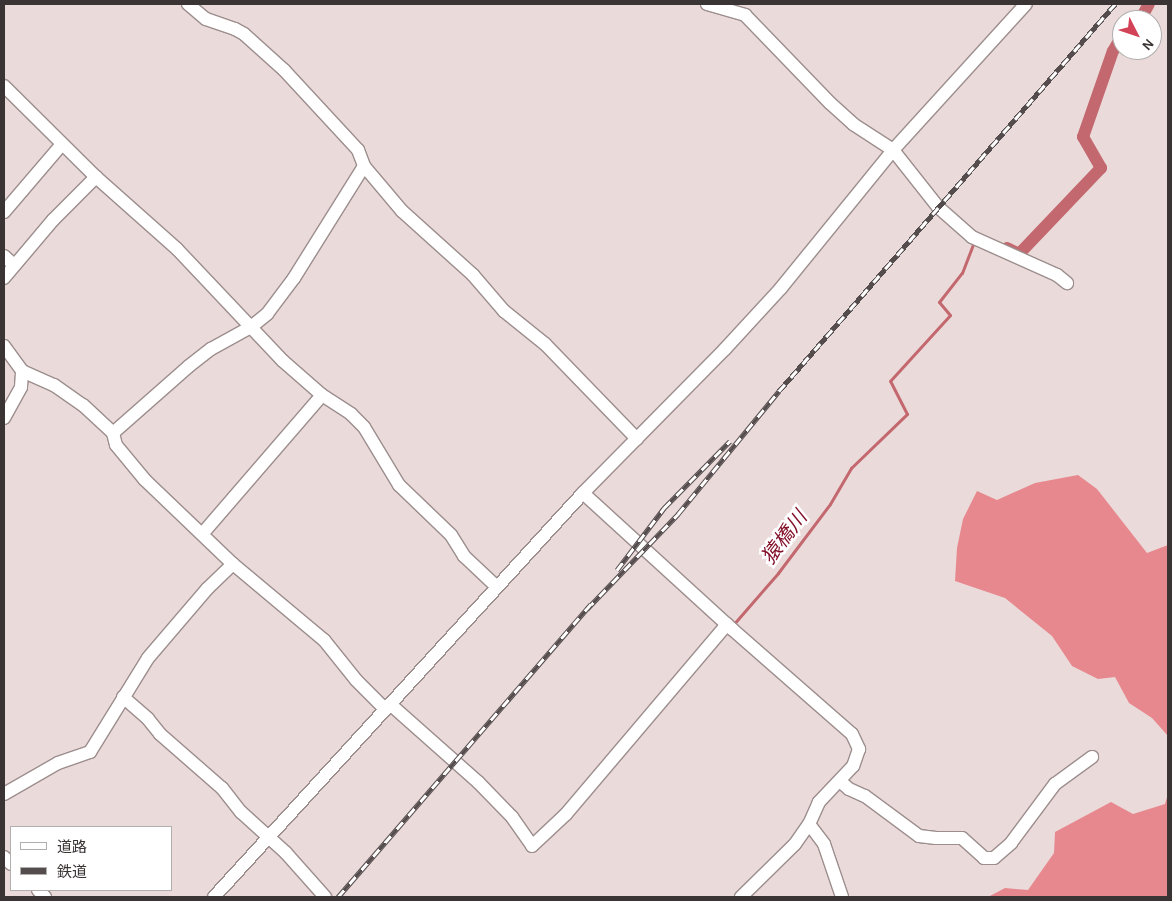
<!DOCTYPE html>
<meta charset="utf-8">
<style>
body{margin:0}
#map{position:relative;width:1172px;height:901px;overflow:hidden;background:#ebdada;font-family:"Alegreya Sans","Noto Sans JP",sans-serif}
div>[style]{position:absolute}
.forest>*{inset:0;background:#e7888e}
.stream>*{height:3px;margin:-1.5px;padding:0 1.5px;transform-origin:1.5px;border-radius:1.5px;background:#c3686e}
.canal>*{height:12px;margin:-6px;padding:0 6px;transform-origin:6px;border-radius:6px;background:#c3686e}
.roads{filter:drop-shadow(1px 0 #9d8e8e) drop-shadow(-1px 0 #9d8e8e) drop-shadow(0 1px #9d8e8e) drop-shadow(0 -1px #9d8e8e)}
.minor>*{height:12px;margin:-6px;padding:0 6px;transform-origin:6px;border-radius:6px;background:#fff}
.rail>*{height:5px;margin-top:-2.5px;transform-origin:0;background:repeating-linear-gradient(90deg,#fff 0 9px,#544c4d 0 18px);box-sizing:border-box;border-block:1px solid #544c4d}
span{translate:-50% -50%;white-space:nowrap;text-align:center;line-height:1.15;-webkit-text-stroke:5px #fff;paint-order:stroke}
.water-label{font-size:20px;color:#84112a;font-style:italic}
.frame{position:absolute;inset:0;border:5px solid #3b3435;pointer-events:none}
.legend{position:absolute;left:10px;top:826px;width:162px;height:65px;box-sizing:border-box;background:#fff;border:1px solid #b1aeae;margin:0;padding:6px 9px;list-style:none;font-size:15px;color:#3b3435}
.legend li{display:flex;align-items:center;gap:10px;height:25px}
.legend b{width:25px;border:1px solid #b1aeae}
.north{position:absolute;left:1112px;top:10px;width:50px;height:50px;box-sizing:border-box;background:#fff;border:1px solid #b1aeae;border-radius:50%;rotate:131deg;font-size:14px;font-weight:700;line-height:20px;text-align:center;color:#3b3435}
.north::after{content:'';display:block;margin:auto;width:18px;height:22px;background:#d34357;clip-path:polygon(50% 0,100% 100%,50% 72%,0 100%)}
</style>
<div id="map">
<div class="forest">
<i style="clip-path:polygon(1078px 475px,1097px 489px,1147px 553px,1168px 545px,1168px 736px,1152px 718px,1129px 703px,1115px 677px,1098px 679px,1072px 666px,1052px 636px,1005px 598px,955px 581px,957px 548px,963px 519px,977px 491px,997px 500px,1035px 483px)"></i>
<i style="clip-path:polygon(1168px 794px,1168px 897px,988px 897px,1005px 888px,1028px 890px,1054px 853px,1055px 832px,1111px 802px,1133px 814px,1165px 804px)"></i>
</div>
<div class="stream">
<i style="left:732px;top:626px;width:70px;rotate:-49deg"></i>
<i style="left:778px;top:573px;width:86px;rotate:-53deg"></i>
<i style="left:830px;top:504px;width:42px;rotate:-59.7deg"></i>
<i style="left:851px;top:468px;width:78px;rotate:-44deg"></i>
<i style="left:907px;top:414px;width:37px;rotate:-117deg"></i>
<i style="left:890px;top:381px;width:89px;rotate:-47.7deg"></i>
<i style="left:950px;top:315px;width:17px;rotate:-130deg"></i>
<i style="left:939px;top:302px;width:37px;rotate:-52deg"></i>
<i style="left:962px;top:273px;width:33px;rotate:-69deg"></i>
</div>
<div class="canal">
<i style="left:1140px;top:20px;width:18px;rotate:-61deg"></i>
<i style="left:1007px;top:248px;width:13px;rotate:27deg"></i>
<i style="left:1019px;top:254px;width:119px;rotate:-46.4deg"></i>
<i style="left:1101px;top:168px;width:36px;rotate:-120deg"></i>
<i style="left:1083px;top:137px;width:91px;rotate:-70.8deg"></i>
<i style="left:1113px;top:51px;width:17px;rotate:-59deg"></i>
</div>
<div class="roads">
<div class="minor">
<i style="left:188px;top:4px;width:23px;rotate:40deg"></i>
<i style="left:206px;top:19px;width:31px;rotate:19deg"></i>
<i style="left:235px;top:29px;width:10px;rotate:29deg"></i>
<i style="left:244px;top:34px;width:54px;rotate:42deg"></i>
<i style="left:284px;top:70px;width:109px;rotate:47.2deg"></i>
<i style="left:358px;top:150px;width:17px;rotate:69deg"></i>
<i style="left:364px;top:166px;width:59px;rotate:49.8deg"></i>
<i style="left:402px;top:211px;width:96px;rotate:42deg"></i>
<i style="left:473px;top:275px;width:48px;rotate:49.3deg"></i>
<i style="left:504px;top:311px;width:53px;rotate:38.8deg"></i>
<i style="left:545px;top:344px;width:132px;rotate:45.9deg"></i>
<i style="left:707px;top:4px;width:40px;rotate:16deg"></i>
<i style="left:745px;top:15px;width:122px;rotate:46deg"></i>
<i style="left:830px;top:103px;width:31px;rotate:42deg"></i>
<i style="left:853px;top:124px;width:48px;rotate:33deg"></i>
<i style="left:893px;top:150px;width:73px;rotate:51.7deg"></i>
<i style="left:938px;top:207px;width:45px;rotate:41.4deg"></i>
<i style="left:972px;top:237px;width:93px;rotate:24.1deg"></i>
<i style="left:1057px;top:275px;width:13px;rotate:39deg"></i>
<i style="left:4px;top:86px;width:129px;rotate:44.7deg"></i>
<i style="left:96px;top:177px;width:108px;rotate:41.6deg"></i>
<i style="left:177px;top:249px;width:154px;rotate:46.6deg"></i>
<i style="left:283px;top:361px;width:52px;rotate:41.1deg"></i>
<i style="left:322px;top:395px;width:35px;rotate:33deg"></i>
<i style="left:351px;top:414px;width:18px;rotate:45deg"></i>
<i style="left:364px;top:427px;width:68px;rotate:58.9deg"></i>
<i style="left:399px;top:485px;width:72px;rotate:43.9deg"></i>
<i style="left:451px;top:535px;width:25px;rotate:58deg"></i>
<i style="left:464px;top:556px;width:45px;rotate:43.2deg"></i>
<i style="left:4px;top:212px;width:89px;rotate:-49.5deg"></i>
<i style="left:4px;top:256px;width:13px;rotate:42deg"></i>
<i style="left:4px;top:278px;width:76px;rotate:-49.8deg"></i>
<i style="left:53px;top:220px;width:61px;rotate:-45deg"></i>
<i style="left:4px;top:346px;width:31px;rotate:54deg"></i>
<i style="left:22px;top:371px;width:35px;rotate:24deg"></i>
<i style="left:54px;top:385px;width:35px;rotate:35deg"></i>
<i style="left:83px;top:405px;width:41px;rotate:43deg"></i>
<i style="left:113px;top:433px;width:12px;rotate:76deg"></i>
<i style="left:116px;top:445px;width:45px;rotate:50.4deg"></i>
<i style="left:145px;top:480px;width:122px;rotate:43.7deg"></i>
<i style="left:233px;top:564px;width:119px;rotate:39.9deg"></i>
<i style="left:324px;top:640px;width:51px;rotate:51.3deg"></i>
<i style="left:356px;top:680px;width:41px;rotate:45deg"></i>
<i style="left:4px;top:418px;width:35px;rotate:-61deg"></i>
<i style="left:21px;top:387px;width:16px;rotate:-86deg"></i>
<i style="left:113px;top:433px;width:101px;rotate:-41.4deg"></i>
<i style="left:189px;top:366px;width:28px;rotate:-38deg"></i>
<i style="left:211px;top:349px;width:46px;rotate:-28.8deg"></i>
<i style="left:251px;top:327px;width:21px;rotate:-39deg"></i>
<i style="left:267px;top:314px;width:45px;rotate:-53.1deg"></i>
<i style="left:294px;top:278px;width:132px;rotate:-58deg"></i>
<i style="left:583px;top:493px;width:202px;rotate:42.4deg"></i>
<i style="left:732px;top:629px;width:159px;rotate:41.2deg"></i>
<i style="left:852px;top:734px;width:17px;rotate:65deg"></i>
<i style="left:859px;top:749px;width:18px;rotate:109deg"></i>
<i style="left:853px;top:766px;width:50px;rotate:133.4deg"></i>
<i style="left:819px;top:802px;width:24px;rotate:114deg"></i>
<i style="left:809px;top:824px;width:24px;rotate:125deg"></i>
<i style="left:795px;top:844px;width:76px;rotate:135.5deg"></i>
<i style="left:203px;top:533px;width:182px;rotate:-49.2deg"></i>
<i style="left:123px;top:697px;width:33px;rotate:41deg"></i>
<i style="left:148px;top:719px;width:19px;rotate:51deg"></i>
<i style="left:160px;top:734px;width:82px;rotate:41.1deg"></i>
<i style="left:222px;top:788px;width:31px;rotate:52deg"></i>
<i style="left:241px;top:812px;width:61px;rotate:42.3deg"></i>
<i style="left:286px;top:853px;width:59px;rotate:48.4deg"></i>
<i style="left:390px;top:704px;width:118px;rotate:41.6deg"></i>
<i style="left:478px;top:782px;width:49px;rotate:45.8deg"></i>
<i style="left:512px;top:817px;width:35px;rotate:55deg"></i>
<i style="left:532px;top:846px;width:47px;rotate:-43.3deg"></i>
<i style="left:566px;top:814px;width:249px;rotate:-49.7deg"></i>
<i style="left:840px;top:781px;width:12px;rotate:42deg"></i>
<i style="left:849px;top:789px;width:17px;rotate:24deg"></i>
<i style="left:865px;top:796px;width:67px;rotate:36.5deg"></i>
<i style="left:919px;top:836px;width:17px;rotate:7deg"></i>
<i style="left:936px;top:838px;width:26px"></i>
<i style="left:962px;top:838px;width:30px;rotate:42deg"></i>
<i style="left:984px;top:858px;width:10px"></i>
<i style="left:994px;top:858px;width:23px;rotate:-41deg"></i>
<i style="left:1011px;top:843px;width:74px;rotate:-53.3deg"></i>
<i style="left:1055px;top:784px;width:46px;rotate:-36.1deg"></i>
<i style="left:4px;top:794px;width:62px;rotate:-29.9deg"></i>
<i style="left:58px;top:763px;width:34px;rotate:-19deg"></i>
<i style="left:90px;top:752px;width:110px;rotate:-58.3deg"></i>
<i style="left:148px;top:658px;width:91px;rotate:-49.5deg"></i>
<i style="left:207px;top:589px;width:36px;rotate:-44deg"></i>
<i style="left:809px;top:824px;width:25px;rotate:53deg"></i>
<i style="left:824px;top:844px;width:56px;rotate:71.2deg"></i>
<i style="left:4px;top:857px;width:10px;rotate:45deg"></i>
<i style="left:38px;top:890px;width:10px;rotate:45deg"></i>
<i style="left:214px;top:897px;width:547px;rotate:-47.59deg"></i>
<i style="left:583px;top:493px;width:202px;rotate:-45.4deg"></i>
<i style="left:725px;top:349px;width:83px;rotate:-47.4deg"></i>
<i style="left:781px;top:288px;width:178px;rotate:-50.9deg"></i>
<i style="left:893px;top:150px;width:197px;rotate:-47.7deg"></i>
</div>
</div>
<div class="rail">
<i style="left:617px;top:570px;width:78px;rotate:-52.8deg"></i>
<i style="left:664px;top:508px;width:94px;rotate:-45.4deg"></i>
<i style="left:587px;top:609px;width:132px;rotate:-46.2deg"></i>
<i style="left:678px;top:514px;width:159px;rotate:-50.6deg"></i>
<i style="left:779px;top:391px;width:513px;rotate:-49.03deg"></i>
<i style="left:338px;top:897px;width:387px;rotate:-49.2deg"></i>
</div>
<div class="water-label">
<span style="left:785px;top:538px;rotate:-53deg">猿橋川</span>
</div>
<div class="frame"></div>
<ul class="legend">
<li><b style="height:6px;background:#fff"></b>道路</li>
<li><b style="height:6px;background:#544c4d"></b>鉄道</li>
</ul>
<div class="north">N</div>
</div>
